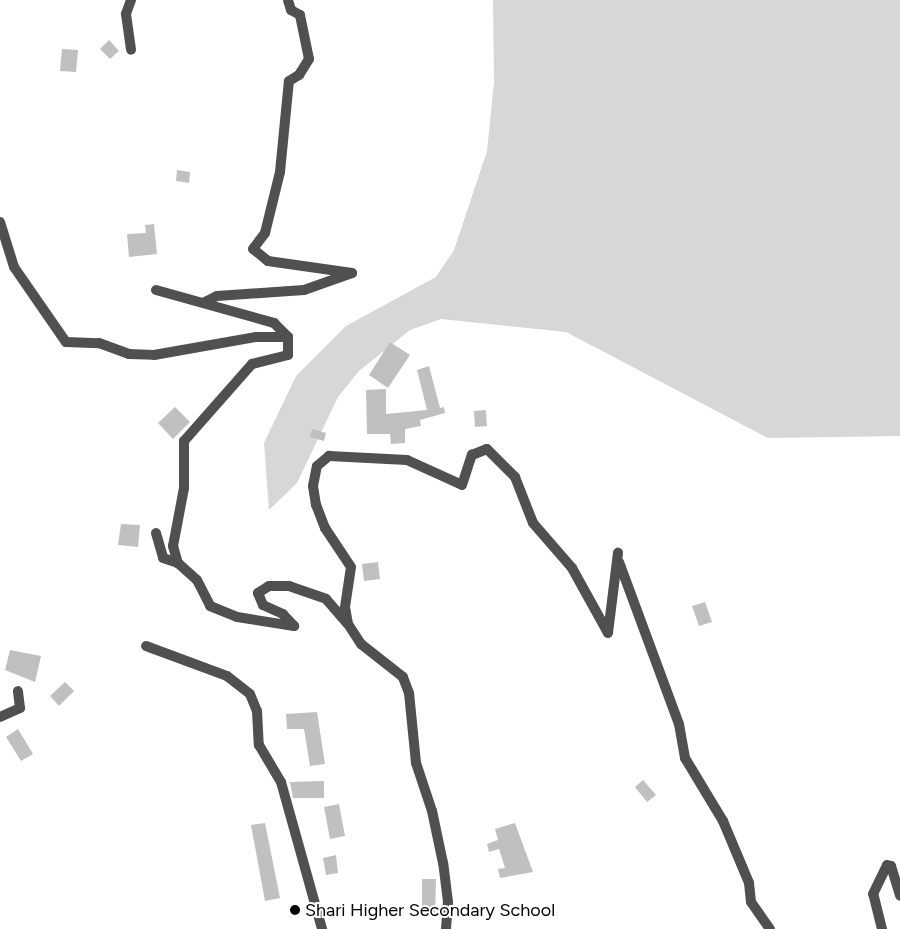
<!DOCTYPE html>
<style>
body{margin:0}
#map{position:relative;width:900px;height:929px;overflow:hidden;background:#fff;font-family:Figtree,sans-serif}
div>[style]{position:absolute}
.green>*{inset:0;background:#d7d7d7}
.building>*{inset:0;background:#c0c0c0}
.street>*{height:10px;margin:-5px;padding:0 5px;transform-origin:5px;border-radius:5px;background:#505050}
.dots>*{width:14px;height:14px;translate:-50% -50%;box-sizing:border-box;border:2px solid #fff;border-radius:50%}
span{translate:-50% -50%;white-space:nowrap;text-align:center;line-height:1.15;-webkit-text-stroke:4px #fff;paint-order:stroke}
.poi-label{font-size:18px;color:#000}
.left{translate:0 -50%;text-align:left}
</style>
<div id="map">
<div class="green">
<i style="clip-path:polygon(493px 0,900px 0,900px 436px,768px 438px,566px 332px,441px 319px,410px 330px,359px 371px,338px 397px,297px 483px,269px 510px,264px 443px,296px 376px,346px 326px,436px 277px,454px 250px,487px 151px,494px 82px)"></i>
</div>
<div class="building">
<i style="clip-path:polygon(109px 40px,119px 51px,110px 59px,100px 49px)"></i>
<i style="clip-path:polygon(62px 49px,78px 50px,76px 72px,60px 71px)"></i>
<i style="clip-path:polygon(177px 170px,190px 172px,189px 183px,176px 181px)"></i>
<i style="clip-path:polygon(154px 224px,157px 254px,129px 257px,127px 234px,146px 233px,145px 225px)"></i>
<i style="clip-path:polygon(390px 342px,410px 355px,388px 388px,369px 375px)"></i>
<i style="clip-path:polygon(429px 366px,440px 408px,444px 407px,445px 413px,420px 420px,421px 426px,405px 429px,405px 443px,391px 444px,390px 434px,367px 434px,366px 390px,386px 389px,386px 414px,427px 410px,417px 370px)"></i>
<i style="clip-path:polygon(175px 407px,190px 422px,173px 439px,158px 423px)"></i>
<i style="clip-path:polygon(486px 410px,487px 426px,475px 427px,474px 411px)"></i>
<i style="clip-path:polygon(312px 429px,326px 433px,324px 441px,310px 437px)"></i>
<i style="clip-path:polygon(121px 524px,140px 525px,138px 547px,118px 545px)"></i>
<i style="clip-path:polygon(378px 562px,380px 579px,364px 581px,362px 564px)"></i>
<i style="clip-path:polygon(705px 602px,712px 622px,699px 626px,692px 606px)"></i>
<i style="clip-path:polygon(10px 650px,41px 656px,35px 682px,5px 670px)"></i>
<i style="clip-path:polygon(65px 682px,74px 691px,59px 706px,50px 696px)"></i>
<i style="clip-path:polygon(317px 712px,325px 764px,310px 766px,304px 729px,287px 729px,286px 714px)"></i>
<i style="clip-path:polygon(18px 729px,33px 754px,21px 761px,6px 737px)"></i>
<i style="clip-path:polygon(643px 780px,656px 795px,647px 802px,635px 787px)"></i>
<i style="clip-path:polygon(324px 781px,324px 798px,293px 798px,290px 782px)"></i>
<i style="clip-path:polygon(339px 804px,345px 836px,330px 839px,324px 807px)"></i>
<i style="clip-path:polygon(265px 823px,280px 898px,265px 901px,251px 825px)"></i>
<i style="clip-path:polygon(515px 823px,533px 872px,500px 878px,498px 869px,505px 868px,499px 849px,489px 852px,487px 844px,498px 840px,495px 829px)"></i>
<i style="clip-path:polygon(336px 855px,338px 873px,326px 875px,323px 858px)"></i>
<i style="clip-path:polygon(422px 879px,436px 879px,435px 916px,422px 915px)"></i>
</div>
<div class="street">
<i style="left:131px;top:0;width:15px;rotate:110deg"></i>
<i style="left:126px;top:14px;width:36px;rotate:82deg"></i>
<i style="left:0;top:222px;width:47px;rotate:72.7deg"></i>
<i style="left:14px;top:267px;width:91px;rotate:55.3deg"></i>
<i style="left:66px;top:342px;width:33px;rotate:2deg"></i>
<i style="left:99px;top:343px;width:32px;rotate:20deg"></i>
<i style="left:129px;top:354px;width:25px;rotate:2deg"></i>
<i style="left:154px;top:355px;width:104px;rotate:-10deg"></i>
<i style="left:256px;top:337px;width:32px"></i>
<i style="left:156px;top:290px;width:123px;rotate:15.6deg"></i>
<i style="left:274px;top:323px;width:20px;rotate:45deg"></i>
<i style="left:288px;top:337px;width:18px;rotate:90deg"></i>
<i style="left:288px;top:355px;width:37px;rotate:166deg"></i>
<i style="left:252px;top:364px;width:103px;rotate:131.4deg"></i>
<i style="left:184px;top:441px;width:47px;rotate:90deg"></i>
<i style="left:184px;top:488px;width:59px;rotate:100.7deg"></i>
<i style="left:173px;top:546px;width:18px;rotate:74deg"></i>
<i style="left:205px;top:302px;width:13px;rotate:-27deg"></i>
<i style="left:217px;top:296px;width:87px;rotate:-3.9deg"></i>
<i style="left:304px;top:290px;width:51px;rotate:-19.5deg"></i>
<i style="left:352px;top:273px;width:85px;rotate:-171.9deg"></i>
<i style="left:268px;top:261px;width:19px;rotate:-141deg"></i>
<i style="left:253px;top:249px;width:20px;rotate:-53deg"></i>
<i style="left:265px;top:233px;width:63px;rotate:-76.2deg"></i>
<i style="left:280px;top:172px;width:91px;rotate:-84.4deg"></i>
<i style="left:289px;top:81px;width:12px;rotate:-31deg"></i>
<i style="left:299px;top:75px;width:19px;rotate:-58deg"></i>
<i style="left:309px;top:59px;width:45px;rotate:-101.6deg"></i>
<i style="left:300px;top:15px;width:10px;rotate:-151deg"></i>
<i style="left:291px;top:10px;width:10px;rotate:-107deg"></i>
<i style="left:156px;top:533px;width:26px;rotate:74deg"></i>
<i style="left:163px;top:558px;width:16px;rotate:18deg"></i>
<i style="left:178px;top:563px;width:25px;rotate:42deg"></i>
<i style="left:197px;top:580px;width:29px;rotate:63deg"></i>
<i style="left:210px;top:606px;width:29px;rotate:22deg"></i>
<i style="left:237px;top:617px;width:58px;rotate:9deg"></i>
<i style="left:294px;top:626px;width:16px;rotate:-133deg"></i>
<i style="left:283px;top:614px;width:22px;rotate:-156deg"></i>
<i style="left:263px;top:605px;width:13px;rotate:-113deg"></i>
<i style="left:258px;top:593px;width:13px;rotate:-32deg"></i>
<i style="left:269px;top:586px;width:20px"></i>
<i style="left:289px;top:586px;width:39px;rotate:19deg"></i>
<i style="left:326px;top:599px;width:32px;rotate:49deg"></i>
<i style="left:619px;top:562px;width:173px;rotate:69.7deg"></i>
<i style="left:679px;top:724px;width:35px;rotate:80deg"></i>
<i style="left:685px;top:758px;width:74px;rotate:58.9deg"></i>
<i style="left:723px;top:821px;width:67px;rotate:67.2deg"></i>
<i style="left:749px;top:883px;width:19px;rotate:84deg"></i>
<i style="left:751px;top:902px;width:33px;rotate:55deg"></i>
<i style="left:146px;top:646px;width:86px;rotate:20.3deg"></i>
<i style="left:227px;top:676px;width:29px;rotate:38deg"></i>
<i style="left:250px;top:694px;width:18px;rotate:68deg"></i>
<i style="left:257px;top:711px;width:34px;rotate:87deg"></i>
<i style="left:259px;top:745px;width:43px;rotate:59.3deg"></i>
<i style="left:281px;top:782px;width:153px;rotate:74.4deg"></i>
<i style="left:0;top:717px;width:22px;rotate:-24deg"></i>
<i style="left:20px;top:708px;width:17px;rotate:-97deg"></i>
<i style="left:446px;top:929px;width:27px;rotate:-86deg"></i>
<i style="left:448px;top:902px;width:39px;rotate:-97deg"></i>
<i style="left:443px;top:863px;width:53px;rotate:-101.9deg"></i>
<i style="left:432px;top:811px;width:51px;rotate:-108.4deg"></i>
<i style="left:416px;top:763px;width:70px;rotate:-95.7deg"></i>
<i style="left:409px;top:693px;width:17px;rotate:-111deg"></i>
<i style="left:403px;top:677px;width:53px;rotate:-141.8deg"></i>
<i style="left:361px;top:644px;width:24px;rotate:-123deg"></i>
<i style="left:348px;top:624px;width:17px;rotate:-100deg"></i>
<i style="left:345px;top:607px;width:40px;rotate:-81.5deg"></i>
<i style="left:351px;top:567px;width:47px;rotate:-123.7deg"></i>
<i style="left:325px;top:528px;width:25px;rotate:-111deg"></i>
<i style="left:316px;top:505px;width:19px;rotate:-99deg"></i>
<i style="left:313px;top:486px;width:20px;rotate:-79deg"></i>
<i style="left:317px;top:466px;width:16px;rotate:-40deg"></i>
<i style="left:329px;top:456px;width:78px;rotate:2.9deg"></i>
<i style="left:407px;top:460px;width:60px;rotate:24.4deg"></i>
<i style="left:462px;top:485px;width:32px;rotate:-72deg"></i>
<i style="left:472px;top:455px;width:16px;rotate:-22deg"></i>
<i style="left:487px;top:449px;width:40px;rotate:45deg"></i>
<i style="left:515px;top:477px;width:49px;rotate:68.6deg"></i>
<i style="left:533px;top:523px;width:60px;rotate:49.1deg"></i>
<i style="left:572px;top:568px;width:74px;rotate:61deg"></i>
<i style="left:608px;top:633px;width:81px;rotate:-82.9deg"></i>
<i style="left:882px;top:929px;width:36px;rotate:-104deg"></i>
<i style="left:873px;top:894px;width:32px;rotate:-64deg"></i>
<i style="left:887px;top:865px;width:4px;rotate:14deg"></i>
<i style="left:891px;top:866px;width:31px;rotate:73deg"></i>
</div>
<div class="dots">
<i style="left:295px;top:910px;background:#000"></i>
</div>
<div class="poi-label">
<span class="left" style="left:305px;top:910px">Shari Higher Secondary School</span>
</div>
</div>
